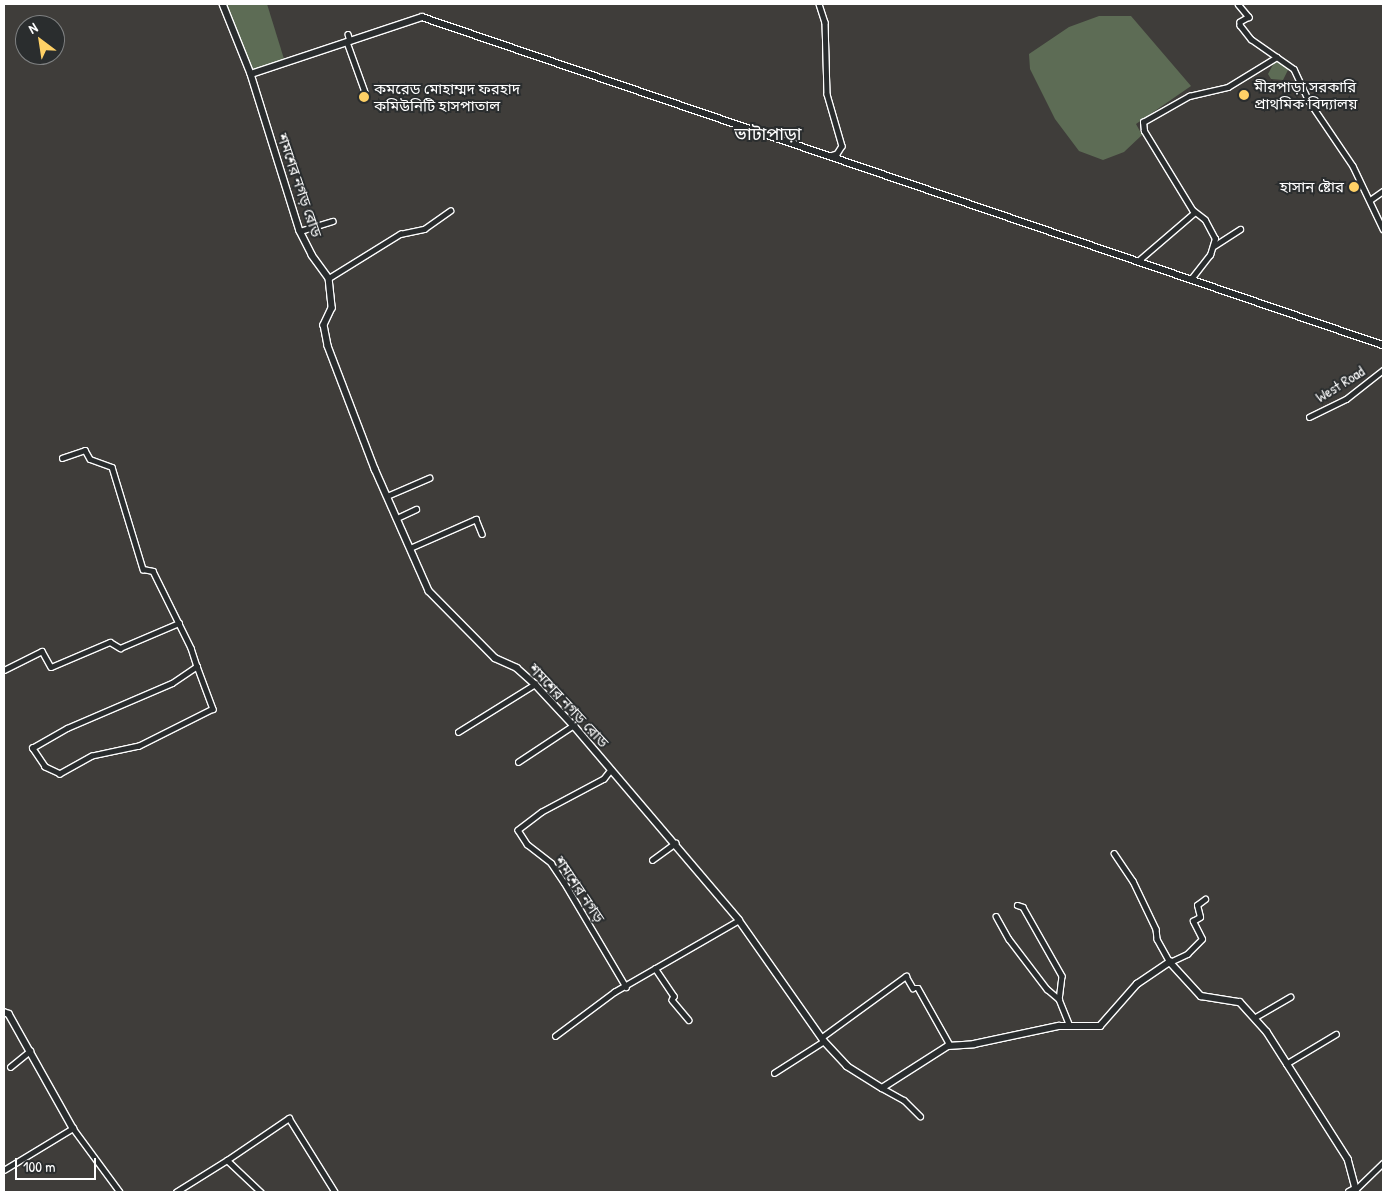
<!DOCTYPE html>
<meta charset="utf-8">
<style>
body{margin:0}
#map{position:relative;width:1387px;height:1196px;overflow:hidden;background:#3f3d3a;font-family:"Patrick Hand","Noto Sans Bengali",sans-serif}
div>[style]{position:absolute}
.green>*{inset:0;background:#5d6c55}
.roads{filter:drop-shadow(1px 0 #fff) drop-shadow(-1px 0 #fff) drop-shadow(0 1px #fff) drop-shadow(0 -1px #fff)}
.minor>*{height:4.5px;margin:-2.25px;padding:0 2.25px;transform-origin:2.25px;border-radius:2.25px;background:#2a2d2e}
.tertiary>*{height:5.5px;margin:-2.75px;padding:0 2.75px;transform-origin:2.75px;border-radius:2.75px;background:#2a2d2e}
.dots>*{width:14px;height:14px;translate:-50% -50%;box-sizing:border-box;border:2px solid #2a2d2e;border-radius:50%}
span{translate:-50% -50%;white-space:nowrap;text-align:center;line-height:1.15;-webkit-text-stroke:4px #2a2d2e;paint-order:stroke}
.poi-label{font-size:15px;color:#fff}
.left{translate:0 -50%;text-align:left}
.right{translate:-100% -50%;text-align:right}
.street-label{font-size:15px;color:#fff}
.quarter-label{font-size:18px;color:#fff}
.frame{position:absolute;inset:0;border:5px solid #fff;pointer-events:none}
.north{position:absolute;left:15px;top:15px;width:50px;height:50px;box-sizing:border-box;background:#2a2d2e;border:1px solid #7f8182;border-radius:50%;rotate:329deg;font-size:14px;font-weight:700;line-height:20px;text-align:center;color:#fff}
.north::after{content:'';display:block;margin:auto;width:18px;height:22px;background:#ffd166;clip-path:polygon(50% 0,100% 100%,50% 72%,0 100%)}
.scale{position:absolute;left:15px;top:1158px;width:81px;height:22px;box-sizing:border-box;border:2px solid #fff;border-top:0;padding-left:6px;font-size:15px;line-height:18px;white-space:nowrap;color:#fff;-webkit-text-stroke:4px #2a2d2e;paint-order:stroke}
</style>
<div id="map">
<div class="green">
<i style="clip-path:polygon(226px 4px,267px 4px,284px 59px,252px 70px)"></i>
<i style="clip-path:polygon(1099px 16px,1131px 16px,1191px 86px,1136px 124px,1142px 135px,1124px 152px,1103px 160px,1079px 151px,1055px 119px,1030px 69px,1029px 54px,1069px 27px)"></i>
<i style="clip-path:polygon(1276px 59px,1289px 68px,1283px 80px,1271px 79px,1268px 74px)"></i>
</div>
<div class="roads">
<div class="minor">
<i style="left:819px;top:4px;width:19px;rotate:72deg"></i>
<i style="left:825px;top:22px;width:72px;rotate:88.4deg"></i>
<i style="left:827px;top:94px;width:54px;rotate:73.9deg"></i>
<i style="left:842px;top:146px;width:9px;rotate:122deg"></i>
<i style="left:837px;top:154px;width:7px;rotate:164deg"></i>
<i style="left:1238px;top:4px;width:17px;rotate:50deg"></i>
<i style="left:1249px;top:17px;width:10px;rotate:151deg"></i>
<i style="left:1240px;top:22px;width:3px;rotate:90deg"></i>
<i style="left:1240px;top:25px;width:18px;rotate:52deg"></i>
<i style="left:1251px;top:39px;width:52px;rotate:34.9deg"></i>
<i style="left:1294px;top:69px;width:35px;rotate:65deg"></i>
<i style="left:1309px;top:101px;width:78px;rotate:55.9deg"></i>
<i style="left:1353px;top:166px;width:70px;rotate:64.5deg"></i>
<i style="left:348px;top:34px;width:7px;rotate:74deg"></i>
<i style="left:347px;top:42px;width:53px;rotate:70.2deg"></i>
<i style="left:1370px;top:200px;width:16px;rotate:-35deg"></i>
<i style="left:300px;top:231px;width:34px;rotate:-17deg"></i>
<i style="left:1214px;top:246px;width:31px;rotate:-33deg"></i>
<i style="left:1138px;top:261px;width:74px;rotate:-40.6deg"></i>
<i style="left:1194px;top:213px;width:96px;rotate:-121.4deg"></i>
<i style="left:1144px;top:131px;width:9px;rotate:-96deg"></i>
<i style="left:1143px;top:122px;width:53px;rotate:-29.5deg"></i>
<i style="left:1189px;top:96px;width:40px;rotate:-13deg"></i>
<i style="left:1228px;top:87px;width:57px;rotate:-31.5deg"></i>
<i style="left:329px;top:278px;width:84px;rotate:-31.8deg"></i>
<i style="left:400px;top:234px;width:25px;rotate:-12deg"></i>
<i style="left:424px;top:229px;width:32px;rotate:-35deg"></i>
<i style="left:1191px;top:279px;width:31px;rotate:-52deg"></i>
<i style="left:1210px;top:255px;width:17px;rotate:-73deg"></i>
<i style="left:1215px;top:239px;width:21px;rotate:-118deg"></i>
<i style="left:1205px;top:220px;width:16px;rotate:-142deg"></i>
<i style="left:1309px;top:417px;width:41px;rotate:-25.9deg"></i>
<i style="left:1346px;top:399px;width:47px;rotate:-38.1deg"></i>
<i style="left:62px;top:458px;width:24px;rotate:-19deg"></i>
<i style="left:85px;top:450px;width:10px;rotate:61deg"></i>
<i style="left:90px;top:459px;width:23px;rotate:20deg"></i>
<i style="left:112px;top:467px;width:107px;rotate:73.1deg"></i>
<i style="left:143px;top:569px;width:10px;rotate:11deg"></i>
<i style="left:153px;top:571px;width:86px;rotate:63.7deg"></i>
<i style="left:191px;top:648px;width:19px;rotate:72deg"></i>
<i style="left:197px;top:666px;width:46px;rotate:69.6deg"></i>
<i style="left:213px;top:709px;width:83px;rotate:153.4deg"></i>
<i style="left:139px;top:746px;width:48px;rotate:168deg"></i>
<i style="left:92px;top:756px;width:37px;rotate:151deg"></i>
<i style="left:60px;top:774px;width:17px;rotate:-155deg"></i>
<i style="left:45px;top:767px;width:23px;rotate:-124deg"></i>
<i style="left:32px;top:748px;width:40px;rotate:-29.7deg"></i>
<i style="left:67px;top:728px;width:114px;rotate:-23.2deg"></i>
<i style="left:172px;top:683px;width:30px;rotate:-34deg"></i>
<i style="left:387px;top:496px;width:46px;rotate:-23.2deg"></i>
<i style="left:397px;top:518px;width:21px;rotate:-25deg"></i>
<i style="left:410px;top:548px;width:72px;rotate:-23.7deg"></i>
<i style="left:476px;top:519px;width:16px;rotate:68deg"></i>
<i style="left:4px;top:670px;width:42px;rotate:-26.6deg"></i>
<i style="left:42px;top:651px;width:18px;rotate:61deg"></i>
<i style="left:51px;top:667px;width:64px;rotate:-23deg"></i>
<i style="left:110px;top:642px;width:12px;rotate:31deg"></i>
<i style="left:120px;top:648px;width:64px;rotate:-23deg"></i>
<i style="left:458px;top:732px;width:91px;rotate:-31.9deg"></i>
<i style="left:518px;top:762px;width:67px;rotate:-33.5deg"></i>
<i style="left:611px;top:770px;width:11px;rotate:128deg"></i>
<i style="left:604px;top:779px;width:70px;rotate:152deg"></i>
<i style="left:542px;top:812px;width:30px;rotate:143deg"></i>
<i style="left:518px;top:830px;width:17px;rotate:57deg"></i>
<i style="left:527px;top:844px;width:31px;rotate:38deg"></i>
<i style="left:551px;top:863px;width:23px;rotate:56deg"></i>
<i style="left:564px;top:882px;width:122px;rotate:59.4deg"></i>
<i style="left:1114px;top:853px;width:34px;rotate:56deg"></i>
<i style="left:1133px;top:881px;width:53px;rotate:64.4deg"></i>
<i style="left:1156px;top:929px;width:10px;rotate:84deg"></i>
<i style="left:1157px;top:939px;width:26px;rotate:61deg"></i>
<i style="left:1170px;top:962px;width:19px;rotate:-25deg"></i>
<i style="left:1187px;top:954px;width:21px;rotate:-45deg"></i>
<i style="left:1202px;top:939px;width:20px;rotate:-117deg"></i>
<i style="left:1193px;top:921px;width:8px;rotate:-30deg"></i>
<i style="left:1200px;top:917px;width:12px;rotate:-104deg"></i>
<i style="left:1197px;top:905px;width:10px;rotate:-37deg"></i>
<i style="left:652px;top:860px;width:29px;rotate:-36deg"></i>
<i style="left:1017px;top:905px;width:6px;rotate:18deg"></i>
<i style="left:1023px;top:907px;width:79px;rotate:60.5deg"></i>
<i style="left:1062px;top:976px;width:23px;rotate:97deg"></i>
<i style="left:1059px;top:999px;width:29px;rotate:68deg"></i>
<i style="left:996px;top:916px;width:26px;rotate:61deg"></i>
<i style="left:1009px;top:939px;width:63px;rotate:52.8deg"></i>
<i style="left:1047px;top:989px;width:16px;rotate:40deg"></i>
<i style="left:655px;top:968px;width:34px;rotate:56deg"></i>
<i style="left:674px;top:996px;width:4px;rotate:117deg"></i>
<i style="left:672px;top:1000px;width:26px;rotate:50deg"></i>
<i style="left:1254px;top:1018px;width:42px;rotate:-30.3deg"></i>
<i style="left:555px;top:1036px;width:74px;rotate:-36.7deg"></i>
<i style="left:614px;top:992px;width:144px;rotate:-29.9deg"></i>
<i style="left:822px;top:1037px;width:104px;rotate:-36deg"></i>
<i style="left:906px;top:976px;width:14px;rotate:60deg"></i>
<i style="left:913px;top:988px;width:5px"></i>
<i style="left:918px;top:988px;width:65px;rotate:60.7deg"></i>
<i style="left:1286px;top:1064px;width:58px;rotate:-31deg"></i>
<i style="left:10px;top:1067px;width:26px;rotate:-39deg"></i>
<i style="left:774px;top:1073px;width:59px;rotate:-32.6deg"></i>
<i style="left:882px;top:1088px;width:25px;rotate:29deg"></i>
<i style="left:904px;top:1100px;width:23px;rotate:45deg"></i>
<i style="left:227px;top:1160px;width:75px;rotate:-34.1deg"></i>
<i style="left:289px;top:1118px;width:87px;rotate:58.1deg"></i>
<i style="left:4px;top:1170px;width:81px;rotate:-31.3deg"></i>
<i style="left:73px;top:1128px;width:79px;rotate:53.7deg"></i>
<i style="left:1356px;top:1189px;width:37px;rotate:-44deg"></i>
<i style="left:176px;top:1192px;width:60px;rotate:-32.1deg"></i>
<i style="left:227px;top:1160px;width:47px;rotate:43.3deg"></i>
</div>
<div class="tertiary">
<i style="left:223px;top:4px;width:75px;rotate:68.2deg"></i>
<i style="left:251px;top:74px;width:164px;rotate:72.7deg"></i>
<i style="left:300px;top:231px;width:27px;rotate:63deg"></i>
<i style="left:312px;top:255px;width:29px;rotate:54deg"></i>
<i style="left:329px;top:278px;width:30px;rotate:84deg"></i>
<i style="left:332px;top:308px;width:19px;rotate:115deg"></i>
<i style="left:324px;top:325px;width:21px;rotate:79deg"></i>
<i style="left:328px;top:346px;width:132px;rotate:69.1deg"></i>
<i style="left:375px;top:469px;width:133px;rotate:66.1deg"></i>
<i style="left:429px;top:591px;width:94px;rotate:45.4deg"></i>
<i style="left:495px;top:658px;width:24px;rotate:24deg"></i>
<i style="left:517px;top:668px;width:24px;rotate:42deg"></i>
<i style="left:535px;top:684px;width:59px;rotate:47.1deg"></i>
<i style="left:575px;top:727px;width:253px;rotate:49.6deg"></i>
<i style="left:739px;top:920px;width:148px;rotate:54.9deg"></i>
<i style="left:824px;top:1041px;width:34px;rotate:47deg"></i>
<i style="left:847px;top:1066px;width:41px;rotate:32.2deg"></i>
<i style="left:882px;top:1088px;width:78px;rotate:-32.5deg"></i>
<i style="left:948px;top:1046px;width:26px;rotate:-4deg"></i>
<i style="left:974px;top:1044px;width:87px;rotate:-12deg"></i>
<i style="left:1059px;top:1026px;width:41px"></i>
<i style="left:1100px;top:1026px;width:56px;rotate:-48.6deg"></i>
<i style="left:1137px;top:984px;width:40px;rotate:-34deg"></i>
<i style="left:1170px;top:962px;width:46px;rotate:47.6deg"></i>
<i style="left:1201px;top:996px;width:39px;rotate:9deg"></i>
<i style="left:1240px;top:1002px;width:40px;rotate:48deg"></i>
<i style="left:1267px;top:1032px;width:151px;rotate:57.5deg"></i>
<i style="left:1348px;top:1159px;width:31px;rotate:75deg"></i>
<i style="left:1356px;top:1189px;width:7px;rotate:153deg"></i>
<i style="left:251px;top:74px;width:180px;rotate:-18.4deg"></i>
<i style="left:422px;top:17px;width:1015px;rotate:18.85deg"></i>
<i style="left:4px;top:1012px;width:5px;rotate:22deg"></i>
<i style="left:9px;top:1014px;width:131px;rotate:60.7deg"></i>
</div>
</div>
<div class="dots">
<i style="left:1244px;top:95px;background:#ffd166"></i>
<i style="left:364px;top:97px;background:#ffd166"></i>
<i style="left:1354px;top:187px;background:#ffd166"></i>
</div>
<div class="poi-label">
<span class="left" style="left:1254px;top:95px">মীরপাড়া সরকারি<br>প্রাথমিক বিদ্যালয়</span>
<span class="left" style="left:374px;top:97px">কমরেড মোহাম্মদ ফরহাদ<br>কমিউনিটি হাসপাতাল</span>
<span class="right" style="left:1344px;top:187px">হাসান ষ্টোর</span>
</div>
<div class="street-label">
<span style="left:300px;top:185px;rotate:71deg">শমশের নগড় রোড</span>
<span style="left:1340px;top:384px;rotate:-32deg">West Road</span>
<span style="left:569px;top:705px;rotate:47deg">শমশের নগড় রোড</span>
<span style="left:580px;top:889px;rotate:56deg">শমশের নগড়</span>
</div>
<div class="quarter-label">
<span style="left:768px;top:134px">ভাটাপাড়া</span>
</div>
<div class="frame"></div>
<div class="north">N</div>
<div class="scale">100 m</div>
</div>
